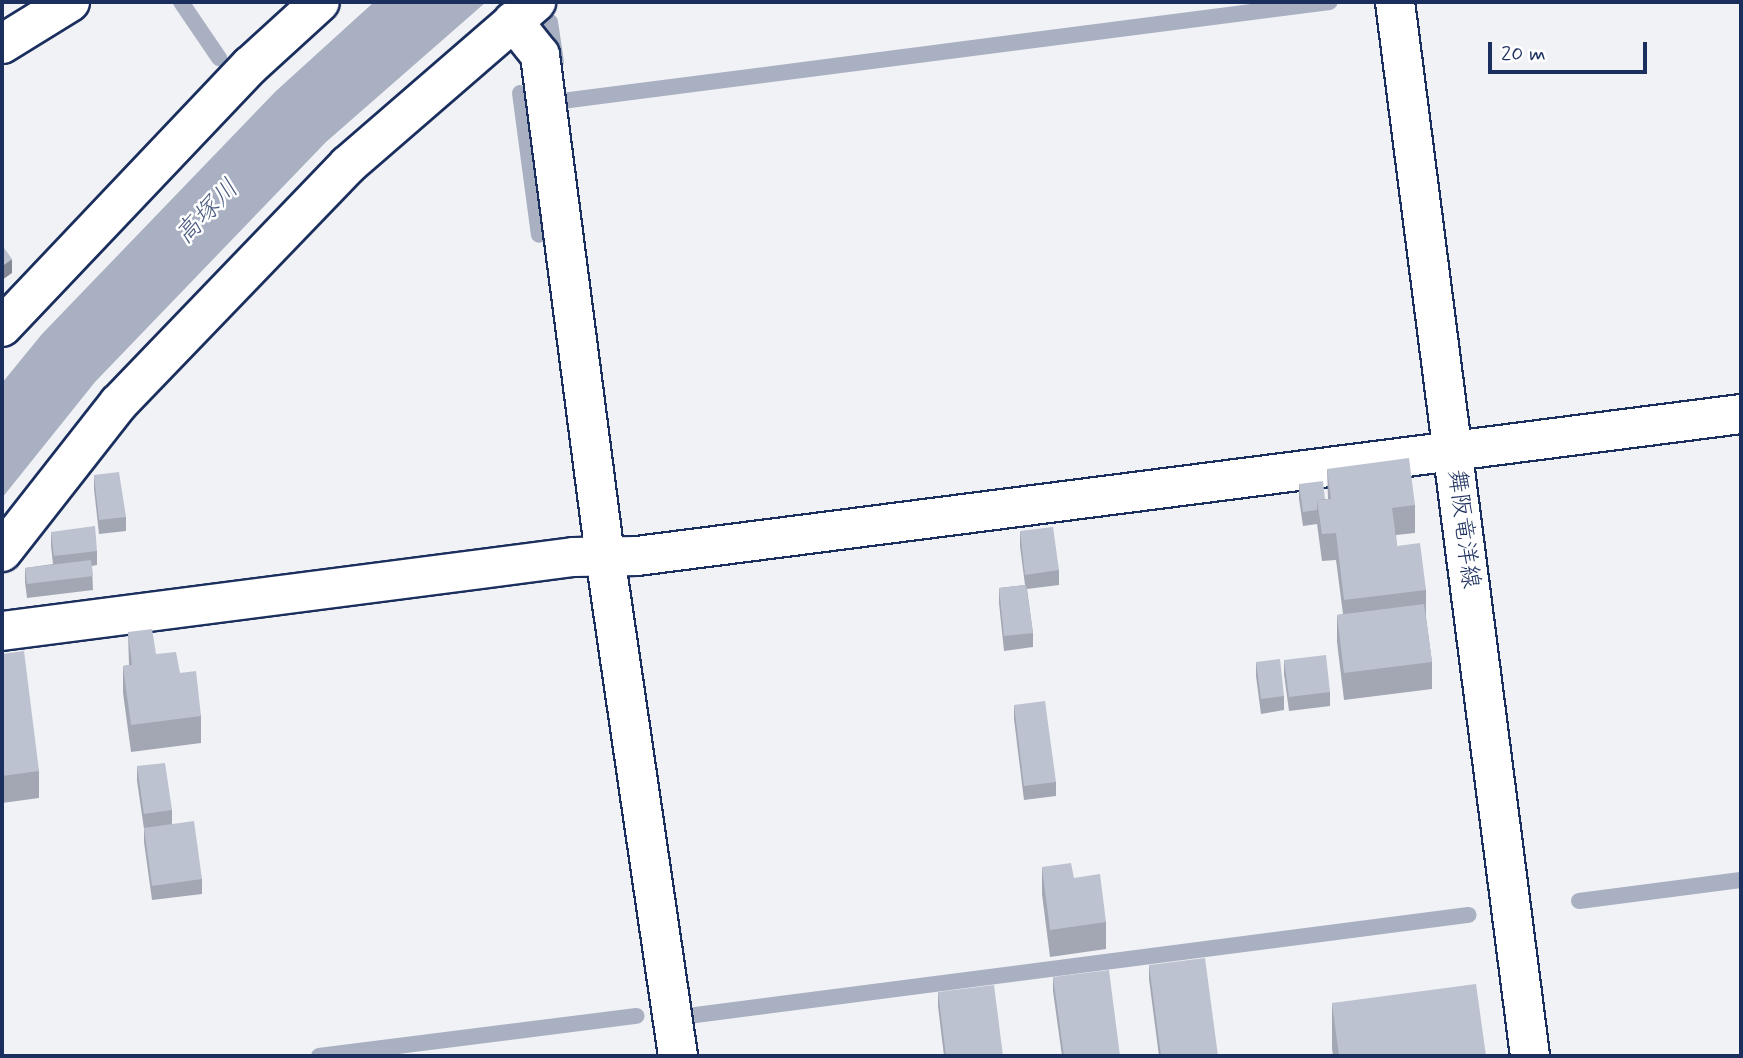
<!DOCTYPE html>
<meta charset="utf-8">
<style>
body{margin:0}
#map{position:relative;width:1743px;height:1058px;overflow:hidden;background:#f1f2f5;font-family:Mynerve,"Klee One",sans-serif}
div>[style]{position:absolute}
.water>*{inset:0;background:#a8b0c2}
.stream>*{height:16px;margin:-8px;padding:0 8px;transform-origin:8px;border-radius:8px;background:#a8b0c2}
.roads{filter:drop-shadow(2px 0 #1b2f5e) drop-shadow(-2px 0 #1b2f5e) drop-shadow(0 2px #1b2f5e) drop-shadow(0 -2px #1b2f5e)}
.minor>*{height:38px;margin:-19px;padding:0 19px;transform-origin:19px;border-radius:19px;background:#fff}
.major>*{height:38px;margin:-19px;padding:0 19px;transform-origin:19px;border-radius:19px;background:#fff}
.wall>*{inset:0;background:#a2a7b3}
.shaded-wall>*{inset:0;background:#848892}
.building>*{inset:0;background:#bcc2d0}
span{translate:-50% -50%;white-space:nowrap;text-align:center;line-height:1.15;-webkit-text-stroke:5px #fff;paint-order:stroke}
.street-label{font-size:24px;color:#1b2f5e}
.water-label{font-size:26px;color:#4c5c81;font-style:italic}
.frame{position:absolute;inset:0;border:4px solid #1b2f5e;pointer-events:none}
.scale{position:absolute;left:1488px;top:42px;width:159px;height:32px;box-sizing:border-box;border:4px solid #1b2f5e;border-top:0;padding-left:9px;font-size:21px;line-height:24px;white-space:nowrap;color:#1b2f5e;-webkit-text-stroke:5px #fff;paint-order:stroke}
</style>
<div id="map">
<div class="water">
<i style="clip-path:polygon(374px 2px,486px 2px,326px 142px,95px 382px,2px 498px,2px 383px,42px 334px,276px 91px)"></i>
</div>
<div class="stream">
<i style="left:181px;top:2px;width:68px;rotate:55.8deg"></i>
<i style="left:550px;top:22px;width:40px;rotate:81.5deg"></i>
<i style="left:520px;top:93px;width:143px;rotate:82.4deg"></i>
<i style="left:562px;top:101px;width:774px;rotate:-7.35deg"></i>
<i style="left:1579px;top:901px;width:163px;rotate:-7.4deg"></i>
<i style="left:688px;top:1016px;width:787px;rotate:-7.38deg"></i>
<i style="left:319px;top:1056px;width:320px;rotate:-7.2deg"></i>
</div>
<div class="roads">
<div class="minor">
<i style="left:513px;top:21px;width:43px;rotate:51.5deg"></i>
<i style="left:540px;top:55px;width:505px;rotate:82.61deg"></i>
<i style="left:605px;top:556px;width:505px;rotate:81.69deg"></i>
<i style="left:2px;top:44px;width:80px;rotate:-31.7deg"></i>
<i style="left:2px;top:327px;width:361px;rotate:-46.5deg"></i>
<i style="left:251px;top:65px;width:93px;rotate:-42.4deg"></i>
<i style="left:2px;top:552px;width:189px;rotate:-51.9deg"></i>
<i style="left:119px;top:403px;width:330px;rotate:-46.1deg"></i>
<i style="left:348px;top:165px;width:249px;rotate:-40.9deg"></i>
<i style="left:2px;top:631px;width:576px;rotate:-7.38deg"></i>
<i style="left:573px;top:557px;width:64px;rotate:-0.9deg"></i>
<i style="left:637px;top:556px;width:1113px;rotate:-7.33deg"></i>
</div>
<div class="major">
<i style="left:1395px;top:2px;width:1063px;rotate:82.7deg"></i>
</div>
</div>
<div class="wall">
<i style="clip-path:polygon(1327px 469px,1415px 505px,1415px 533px,1396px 535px,1397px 546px,1426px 590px,1426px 617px,1432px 662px,1432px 689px,1344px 700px,1337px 642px,1337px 615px,1343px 614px,1336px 560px,1322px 561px,1317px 524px,1303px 526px,1299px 499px,1299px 484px,1325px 499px,1328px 499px)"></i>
<i style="clip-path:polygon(94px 475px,126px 517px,126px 531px,99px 534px,94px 489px)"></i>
<i style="clip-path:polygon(1020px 531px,1059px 570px,1059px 585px,1027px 589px,1033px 633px,1033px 647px,1004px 651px,999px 603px,999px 588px,1025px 585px,1020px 546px)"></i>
<i style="clip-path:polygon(51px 532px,97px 551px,97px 565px,92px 566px,93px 590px,27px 598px,25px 582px,25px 568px,53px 564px,51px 546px)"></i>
<i style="clip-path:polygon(128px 632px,180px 673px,201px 716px,201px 743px,131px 752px,123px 693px,123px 666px,129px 665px)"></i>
<i style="clip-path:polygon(2px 654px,39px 771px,39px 798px,2px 803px)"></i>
<i style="clip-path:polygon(1284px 660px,1330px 692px,1330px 706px,1289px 711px,1284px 674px)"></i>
<i style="clip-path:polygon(1256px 662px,1284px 696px,1284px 710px,1261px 714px,1256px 676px)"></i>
<i style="clip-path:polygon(1014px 705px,1056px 782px,1056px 796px,1024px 800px,1014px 719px)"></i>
<i style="clip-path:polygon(137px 766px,172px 810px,172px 824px,202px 879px,202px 894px,152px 900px,144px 842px,144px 829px,137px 781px)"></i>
<i style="clip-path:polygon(1042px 867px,1074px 878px,1106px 922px,1106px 949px,1050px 957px,1042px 894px)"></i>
<i style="clip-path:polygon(1149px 965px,1218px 1056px,1159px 1056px,1149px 979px)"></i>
<i style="clip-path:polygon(1053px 977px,1120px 1056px,1062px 1056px,1053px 991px)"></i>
<i style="clip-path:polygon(938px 992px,1003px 1056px,944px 1056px,938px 1006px)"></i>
<i style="clip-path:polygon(1332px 1003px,1486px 1056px,1333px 1056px,1332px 1048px)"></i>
</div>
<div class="shaded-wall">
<i style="clip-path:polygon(12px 259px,12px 273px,2px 280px,2px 266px)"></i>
</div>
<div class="building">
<i style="clip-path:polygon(2px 245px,12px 259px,2px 266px)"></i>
<i style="clip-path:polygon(1409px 458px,1415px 505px,1392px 508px,1397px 546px,1420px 543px,1426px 590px,1344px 600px,1336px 533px,1322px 534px,1317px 500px,1331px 499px,1327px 469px)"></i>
<i style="clip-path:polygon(119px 472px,126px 517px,99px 520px,94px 475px)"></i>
<i style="clip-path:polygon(1323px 481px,1325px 499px,1317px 500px,1317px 510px,1303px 512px,1299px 484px)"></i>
<i style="clip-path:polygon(95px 526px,97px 551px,54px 556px,51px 532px)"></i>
<i style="clip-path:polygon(1053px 527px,1059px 570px,1025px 575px,1020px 531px)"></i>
<i style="clip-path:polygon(91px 560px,93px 576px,27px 584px,25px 568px)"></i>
<i style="clip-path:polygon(1026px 585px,1033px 633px,1004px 636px,999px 588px)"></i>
<i style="clip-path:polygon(1424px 604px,1432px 662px,1344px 673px,1337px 615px)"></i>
<i style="clip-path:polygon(152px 629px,156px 654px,176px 652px,180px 673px,196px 671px,201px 716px,131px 725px,123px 666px,132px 665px,128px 632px)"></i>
<i style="clip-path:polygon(24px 651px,39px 771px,2px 776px,2px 654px)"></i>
<i style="clip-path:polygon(1326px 655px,1330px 692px,1289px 697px,1284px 660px)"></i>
<i style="clip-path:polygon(1280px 659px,1284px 696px,1261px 699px,1256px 662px)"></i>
<i style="clip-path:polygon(1045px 701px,1056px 782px,1024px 786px,1014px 705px)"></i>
<i style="clip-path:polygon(165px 763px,172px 810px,144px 814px,137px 766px)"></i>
<i style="clip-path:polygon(194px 821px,202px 879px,152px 886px,144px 828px)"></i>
<i style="clip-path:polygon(1071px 863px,1074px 878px,1100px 874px,1106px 922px,1050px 930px,1042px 867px)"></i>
<i style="clip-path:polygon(1205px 958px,1218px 1056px,1161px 1056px,1149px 965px)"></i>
<i style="clip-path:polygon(1109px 970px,1120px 1056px,1064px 1056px,1053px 977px)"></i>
<i style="clip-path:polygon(1476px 984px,1486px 1056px,1339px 1056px,1332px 1003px)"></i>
<i style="clip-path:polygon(994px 985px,1003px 1056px,946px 1056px,938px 992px)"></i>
</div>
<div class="street-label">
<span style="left:1463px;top:529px;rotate:83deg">舞阪竜洋線</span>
</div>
<div class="water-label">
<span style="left:208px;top:213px;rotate:-46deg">高塚川</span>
</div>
<div class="frame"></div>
<div class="scale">20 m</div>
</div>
